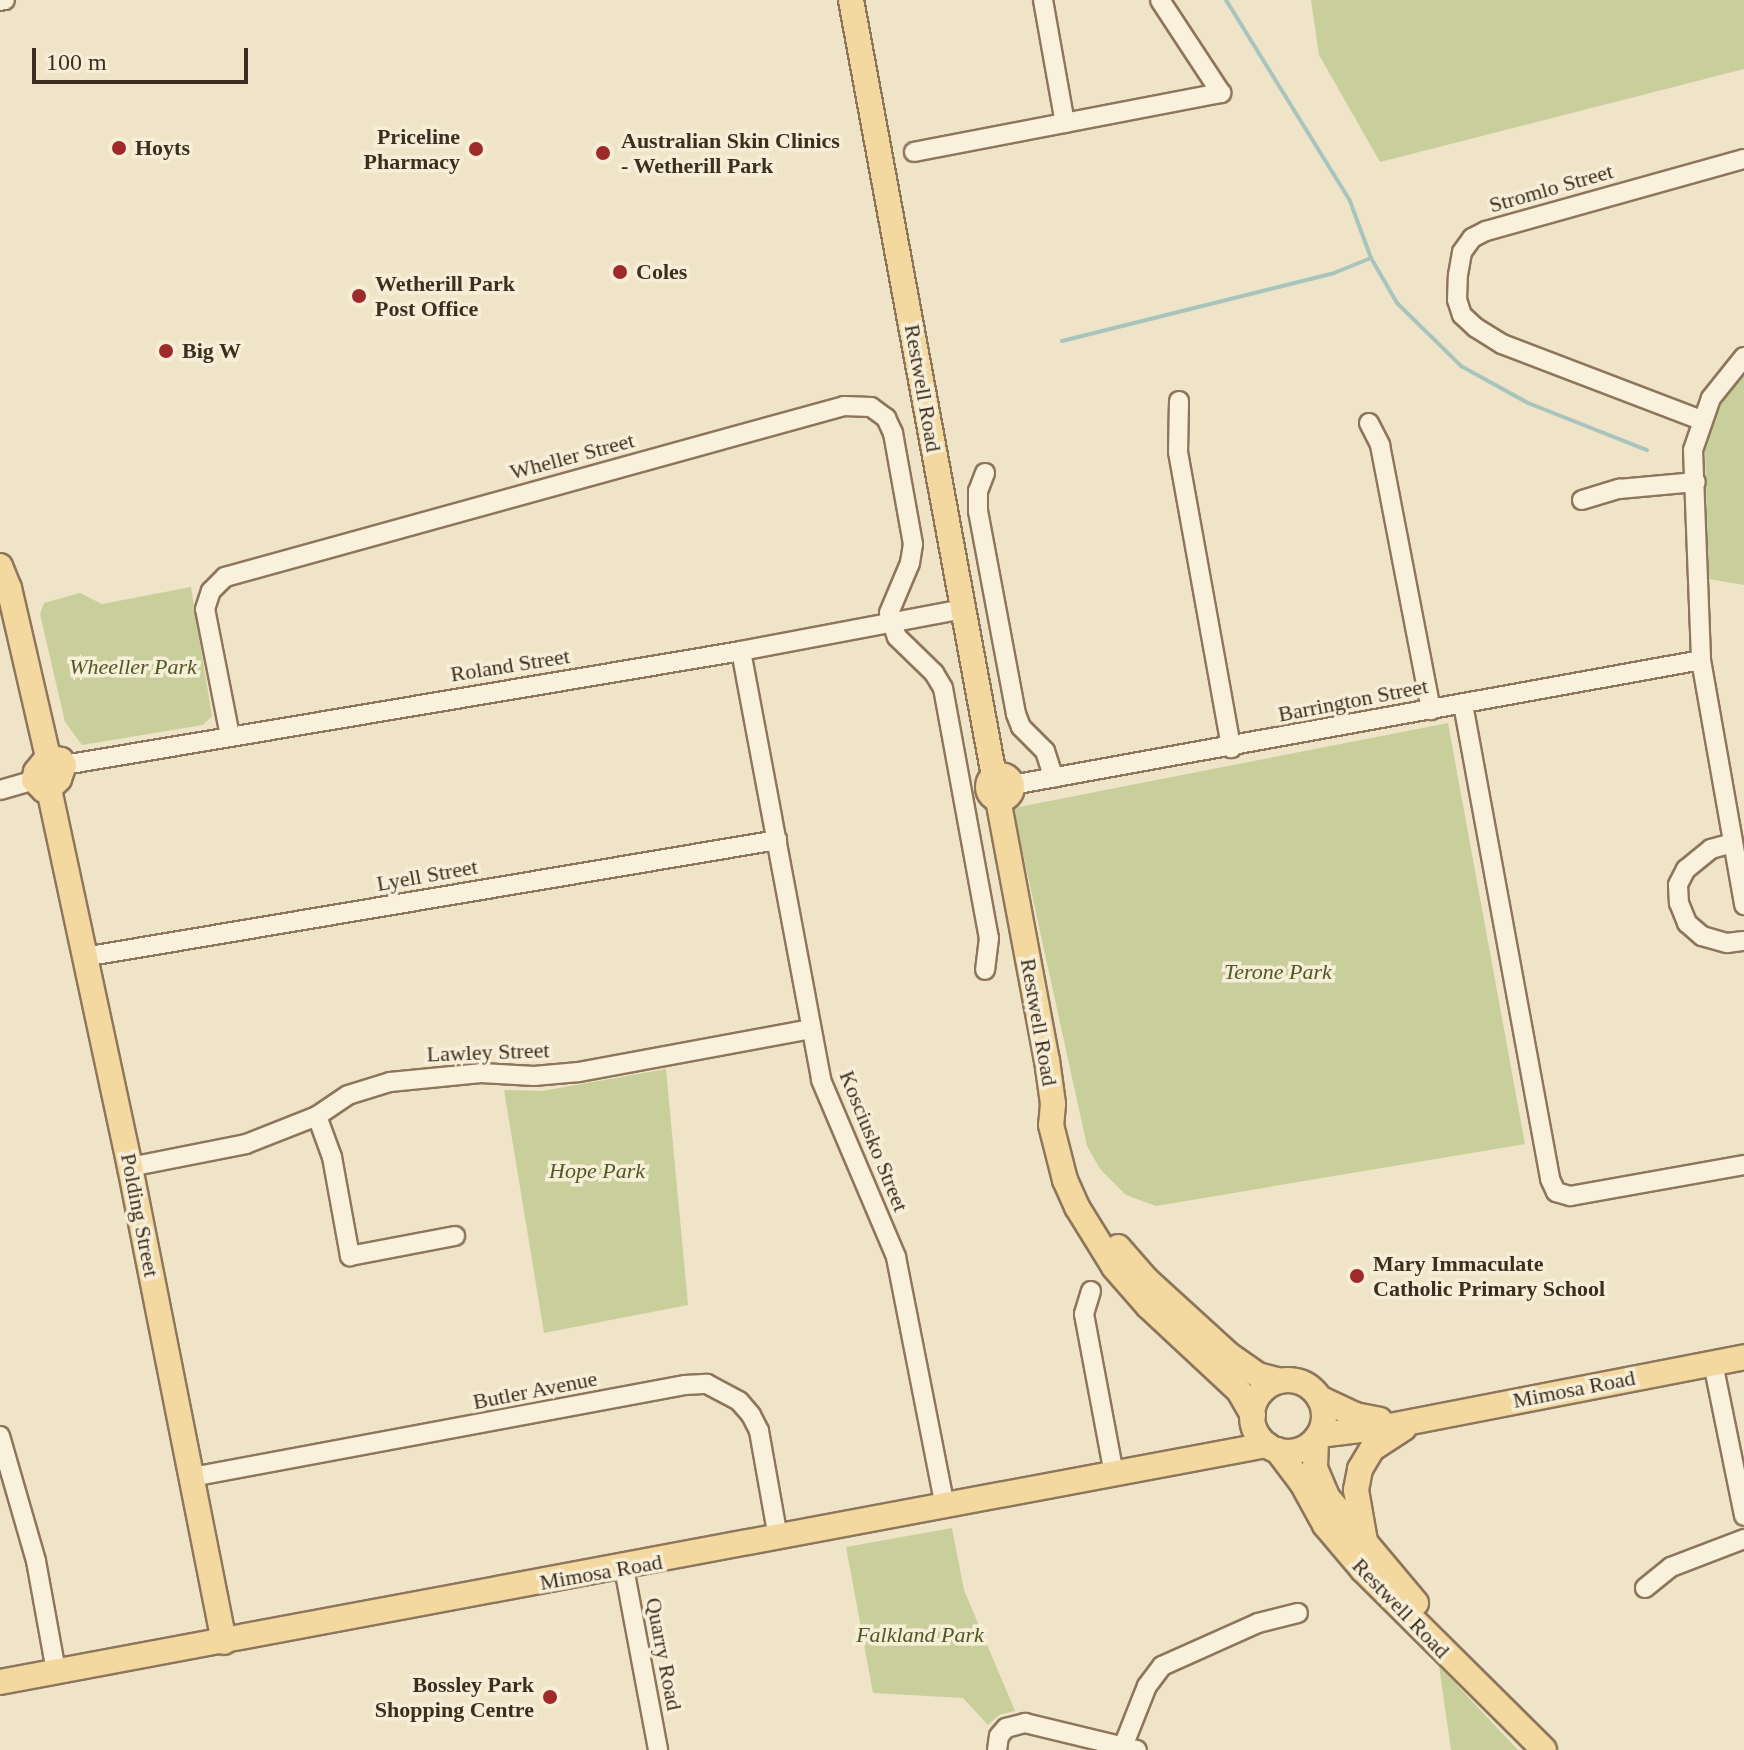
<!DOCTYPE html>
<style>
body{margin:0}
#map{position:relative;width:1744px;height:1750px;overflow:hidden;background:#f0e4c8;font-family:Georgia,serif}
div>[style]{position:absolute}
.green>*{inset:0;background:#c9cf9b}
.stream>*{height:4px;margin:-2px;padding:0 2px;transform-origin:2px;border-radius:2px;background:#a9c4bc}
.roads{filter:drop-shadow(2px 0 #8d765c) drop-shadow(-2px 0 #8d765c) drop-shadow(0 2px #8d765c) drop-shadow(0 -2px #8d765c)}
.minor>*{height:18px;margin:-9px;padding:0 9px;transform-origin:9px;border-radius:9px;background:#faf1dc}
.major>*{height:24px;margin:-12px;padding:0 12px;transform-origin:12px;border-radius:12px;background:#f3d9a0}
.major>.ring{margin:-12px;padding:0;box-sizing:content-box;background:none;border:24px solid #f3d9a0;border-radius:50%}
.dots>*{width:22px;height:22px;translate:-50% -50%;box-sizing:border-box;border:4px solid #f7eed8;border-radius:50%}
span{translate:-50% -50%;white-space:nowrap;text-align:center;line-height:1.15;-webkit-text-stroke:7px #f7eed8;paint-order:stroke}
.poi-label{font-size:22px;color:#3d2e20;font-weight:700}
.right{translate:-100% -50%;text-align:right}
.left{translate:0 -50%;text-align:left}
.street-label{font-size:22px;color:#3d2e20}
.park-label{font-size:22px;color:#4d5a26;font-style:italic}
.scale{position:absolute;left:32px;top:48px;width:216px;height:36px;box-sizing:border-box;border:4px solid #3d2e20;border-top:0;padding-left:10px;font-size:24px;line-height:28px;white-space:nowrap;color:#3d2e20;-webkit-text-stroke:6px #f7eed8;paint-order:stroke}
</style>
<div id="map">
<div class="green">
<i style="clip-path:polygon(1311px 0,1744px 0,1744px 69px,1380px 162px,1319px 55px)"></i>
<i style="clip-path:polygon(1744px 375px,1744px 585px,1709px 579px,1705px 451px,1714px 418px,1729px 391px)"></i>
<i style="clip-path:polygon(191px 587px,212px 716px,203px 725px,82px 745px,65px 722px,40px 614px,44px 603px,80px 593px,102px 604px)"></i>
<i style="clip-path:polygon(1448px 723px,1525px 1144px,1156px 1206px,1126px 1195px,1100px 1169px,1087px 1146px,1013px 808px)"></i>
<i style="clip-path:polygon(666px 1069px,688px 1305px,544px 1333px,504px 1090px,542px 1091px)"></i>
<i style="clip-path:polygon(952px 1528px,964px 1590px,1015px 1711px,999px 1715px,988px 1725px,963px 1698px,873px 1693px,846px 1547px)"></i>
<i style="clip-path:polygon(1439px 1666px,1518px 1750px,1451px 1750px)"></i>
</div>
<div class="stream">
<i style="left:1226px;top:0;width:236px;rotate:58.3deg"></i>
<i style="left:1350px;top:201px;width:61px;rotate:69.8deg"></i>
<i style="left:1371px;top:258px;width:52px;rotate:60deg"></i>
<i style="left:1397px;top:303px;width:90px;rotate:44.5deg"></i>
<i style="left:1461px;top:366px;width:77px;rotate:28.9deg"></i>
<i style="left:1528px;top:403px;width:128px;rotate:21.6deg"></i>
<i style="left:1062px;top:341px;width:280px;rotate:-14deg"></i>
<i style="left:1334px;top:273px;width:40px;rotate:-22deg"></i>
</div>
<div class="roads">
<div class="minor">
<i style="left:1043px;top:0;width:125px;rotate:79.9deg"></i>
<i style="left:0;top:1px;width:5px;rotate:-11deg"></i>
<i style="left:914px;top:152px;width:313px;rotate:-10.9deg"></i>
<i style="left:1221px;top:93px;width:111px;rotate:-123.3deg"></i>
<i style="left:1744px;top:357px;width:53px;rotate:128.8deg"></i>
<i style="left:1711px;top:398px;width:55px;rotate:109.1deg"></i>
<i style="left:1693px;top:450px;width:210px;rotate:87.8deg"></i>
<i style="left:1701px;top:660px;width:249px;rotate:80deg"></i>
<i style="left:1179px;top:401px;width:51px;rotate:91.1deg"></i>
<i style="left:1178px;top:452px;width:301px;rotate:79.8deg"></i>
<i style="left:1701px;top:420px;width:213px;rotate:-159.1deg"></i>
<i style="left:1502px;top:344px;width:31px;rotate:-148deg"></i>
<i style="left:1476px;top:328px;width:19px;rotate:-137deg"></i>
<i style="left:1462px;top:315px;width:16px;rotate:-108deg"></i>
<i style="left:1457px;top:300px;width:25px;rotate:-88deg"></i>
<i style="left:1458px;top:275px;width:23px;rotate:-80deg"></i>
<i style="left:1462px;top:252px;width:17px;rotate:-54deg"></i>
<i style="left:1472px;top:238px;width:16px;rotate:-27deg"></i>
<i style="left:1486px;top:231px;width:268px;rotate:-15.6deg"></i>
<i style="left:1369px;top:423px;width:25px;rotate:63deg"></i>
<i style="left:1380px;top:445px;width:270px;rotate:79.1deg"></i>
<i style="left:985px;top:473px;width:19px;rotate:111deg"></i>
<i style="left:978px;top:491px;width:20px;rotate:90deg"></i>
<i style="left:978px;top:511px;width:207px;rotate:79.4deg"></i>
<i style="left:1016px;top:714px;width:14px;rotate:69deg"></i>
<i style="left:1021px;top:727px;width:34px;rotate:45deg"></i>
<i style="left:1045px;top:751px;width:28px;rotate:72deg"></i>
<i style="left:1582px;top:500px;width:39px;rotate:-17deg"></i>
<i style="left:1619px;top:489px;width:77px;rotate:-5.2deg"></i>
<i style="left:741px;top:651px;width:436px;rotate:79.4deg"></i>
<i style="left:821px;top:1080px;width:192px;rotate:67deg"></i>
<i style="left:896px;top:1257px;width:254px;rotate:78.9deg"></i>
<i style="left:1463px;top:704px;width:483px;rotate:79.6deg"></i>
<i style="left:1550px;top:1179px;width:14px;rotate:65deg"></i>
<i style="left:1556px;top:1192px;width:15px;rotate:16deg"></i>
<i style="left:1570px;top:1196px;width:177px;rotate:-10.1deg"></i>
<i style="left:230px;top:736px;width:129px;rotate:-101.1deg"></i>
<i style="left:205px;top:609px;width:19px;rotate:-72deg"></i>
<i style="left:211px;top:591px;width:20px;rotate:-45deg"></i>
<i style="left:225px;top:577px;width:642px;rotate:-15.44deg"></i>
<i style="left:844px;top:406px;width:27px;rotate:2deg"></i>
<i style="left:871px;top:407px;width:19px;rotate:36deg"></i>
<i style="left:886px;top:418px;width:17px;rotate:65deg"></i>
<i style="left:893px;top:433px;width:113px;rotate:79.8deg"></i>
<i style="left:913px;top:544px;width:19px;rotate:99deg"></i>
<i style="left:910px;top:563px;width:54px;rotate:112.8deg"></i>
<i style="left:889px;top:613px;width:25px;rotate:72deg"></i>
<i style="left:897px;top:637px;width:52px;rotate:44.2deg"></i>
<i style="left:934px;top:673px;width:17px;rotate:59deg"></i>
<i style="left:943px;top:688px;width:254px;rotate:79.6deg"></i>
<i style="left:989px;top:938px;width:32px;rotate:97deg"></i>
<i style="left:64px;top:765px;width:687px;rotate:-9.56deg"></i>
<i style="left:741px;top:651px;width:226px;rotate:-10.7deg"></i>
<i style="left:1012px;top:785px;width:700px;rotate:-10.28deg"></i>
<i style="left:0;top:790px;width:35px;rotate:-16deg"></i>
<i style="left:1733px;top:843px;width:23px;rotate:165deg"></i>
<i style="left:1711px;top:849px;width:32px;rotate:141deg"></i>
<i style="left:1686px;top:869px;width:18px;rotate:117deg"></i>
<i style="left:1678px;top:885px;width:18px;rotate:87deg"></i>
<i style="left:1679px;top:903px;width:22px;rotate:68deg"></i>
<i style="left:1687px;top:923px;width:20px;rotate:41deg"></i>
<i style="left:1702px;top:936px;width:26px;rotate:16deg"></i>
<i style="left:1727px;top:943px;width:17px;rotate:-7deg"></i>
<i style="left:84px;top:957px;width:703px;rotate:-9.58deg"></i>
<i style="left:317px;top:1116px;width:44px;rotate:69.9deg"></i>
<i style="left:332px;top:1157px;width:101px;rotate:79.7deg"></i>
<i style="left:350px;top:1256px;width:107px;rotate:-10.8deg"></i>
<i style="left:130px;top:1167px;width:118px;rotate:-11.2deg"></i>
<i style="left:246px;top:1144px;width:76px;rotate:-21.5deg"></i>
<i style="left:317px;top:1116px;width:37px;rotate:-34deg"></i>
<i style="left:348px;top:1095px;width:44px;rotate:-17.2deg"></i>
<i style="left:390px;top:1082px;width:91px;rotate:-5.6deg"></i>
<i style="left:481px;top:1073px;width:53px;rotate:3.2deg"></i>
<i style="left:534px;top:1076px;width:45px;rotate:-5.1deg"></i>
<i style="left:579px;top:1072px;width:236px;rotate:-10.5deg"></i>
<i style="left:1091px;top:1291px;width:24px;rotate:107deg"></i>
<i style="left:1084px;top:1314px;width:163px;rotate:79.4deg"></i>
<i style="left:1713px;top:1363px;width:156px;rotate:78.5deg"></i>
<i style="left:0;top:1436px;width:130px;rotate:73.9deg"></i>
<i style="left:36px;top:1561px;width:112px;rotate:79.7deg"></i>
<i style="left:192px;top:1477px;width:502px;rotate:-10.57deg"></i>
<i style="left:685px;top:1385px;width:22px;rotate:-3deg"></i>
<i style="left:707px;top:1384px;width:36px;rotate:28deg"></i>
<i style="left:739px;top:1401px;width:18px;rotate:49deg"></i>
<i style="left:751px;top:1415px;width:18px;rotate:63deg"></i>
<i style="left:759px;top:1431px;width:109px;rotate:79.9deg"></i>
<i style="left:624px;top:1568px;width:185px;rotate:79.4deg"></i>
<i style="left:1645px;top:1588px;width:33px;rotate:-39deg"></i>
<i style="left:1671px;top:1567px;width:78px;rotate:-21deg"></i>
<i style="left:1124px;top:1744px;width:62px;rotate:-68.4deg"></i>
<i style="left:1147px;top:1686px;width:25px;rotate:-53deg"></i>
<i style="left:1162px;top:1666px;width:105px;rotate:-24.1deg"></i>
<i style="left:1258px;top:1623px;width:41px;rotate:-14deg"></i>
<i style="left:997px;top:1750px;width:14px;rotate:-82deg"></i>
<i style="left:999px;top:1736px;width:11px;rotate:-49deg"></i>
<i style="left:1006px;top:1728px;width:20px;rotate:-15deg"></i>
<i style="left:1025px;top:1723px;width:115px;rotate:13.6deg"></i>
</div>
<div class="major">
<i style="left:851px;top:0;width:789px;rotate:79.56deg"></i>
<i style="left:0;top:566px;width:24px;rotate:68deg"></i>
<i style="left:9px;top:588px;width:173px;rotate:77deg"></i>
<i style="left:48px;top:757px;width:13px;rotate:13deg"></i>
<i style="left:61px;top:760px;width:6px;rotate:59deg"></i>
<i style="left:64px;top:765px;width:15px;rotate:110deg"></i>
<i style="left:59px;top:779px;width:14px;rotate:135deg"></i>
<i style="left:48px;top:757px;width:19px;rotate:129deg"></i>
<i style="left:36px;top:772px;width:8px;rotate:104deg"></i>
<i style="left:34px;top:780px;width:14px;rotate:45deg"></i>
<i style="left:44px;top:790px;width:5px;rotate:-11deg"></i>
<i class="ring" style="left:988px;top:775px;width:0;height:0"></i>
<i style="left:49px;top:789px;width:387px;rotate:77.9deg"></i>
<i style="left:130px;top:1167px;width:484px;rotate:78.8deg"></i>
<i style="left:998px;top:799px;width:266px;rotate:79.4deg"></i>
<i style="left:1047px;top:1060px;width:44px;rotate:82.2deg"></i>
<i style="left:1053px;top:1104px;width:21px;rotate:95deg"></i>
<i style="left:1051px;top:1125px;width:57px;rotate:75.7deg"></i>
<i style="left:1065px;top:1180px;width:30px;rotate:66deg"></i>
<i style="left:1077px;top:1207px;width:70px;rotate:58.3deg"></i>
<i style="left:1114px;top:1267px;width:52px;rotate:48.9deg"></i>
<i style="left:1148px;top:1306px;width:125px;rotate:43deg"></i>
<i style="left:1239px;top:1391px;width:28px;rotate:60deg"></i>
<i style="left:1118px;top:1247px;width:43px;rotate:48.8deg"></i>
<i style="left:1146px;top:1279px;width:111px;rotate:42.4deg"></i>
<i style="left:1228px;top:1354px;width:37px;rotate:35deg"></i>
<i style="left:1258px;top:1375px;width:23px;rotate:15deg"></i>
<i class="ring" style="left:1252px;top:1380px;width:48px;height:48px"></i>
<i style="left:1319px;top:1398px;width:40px;rotate:25deg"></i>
<i style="left:1355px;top:1415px;width:25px;rotate:11deg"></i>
<i style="left:1319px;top:1435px;width:66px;rotate:-6.9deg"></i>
<i style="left:1385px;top:1427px;width:366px;rotate:-11deg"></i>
<i style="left:1316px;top:1439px;width:29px;rotate:92deg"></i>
<i style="left:1315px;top:1468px;width:33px;rotate:67deg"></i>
<i style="left:1328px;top:1498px;width:137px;rotate:50deg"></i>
<i style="left:1277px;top:1450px;width:41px;rotate:52.9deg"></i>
<i style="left:1302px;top:1483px;width:48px;rotate:61.3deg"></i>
<i style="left:1325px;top:1525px;width:59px;rotate:49.8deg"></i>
<i style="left:1363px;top:1570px;width:255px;rotate:44.8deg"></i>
<i style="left:1365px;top:1541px;width:52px;rotate:-100deg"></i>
<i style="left:1356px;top:1490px;width:21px;rotate:-79deg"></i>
<i style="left:1360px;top:1469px;width:23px;rotate:-59deg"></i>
<i style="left:1372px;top:1449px;width:38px;rotate:-33deg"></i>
<i style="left:0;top:1682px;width:1289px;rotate:-10.6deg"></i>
</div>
</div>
<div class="dots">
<i style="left:119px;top:148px;background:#9e2a2b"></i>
<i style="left:476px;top:149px;background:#9e2a2b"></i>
<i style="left:603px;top:153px;background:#9e2a2b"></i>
<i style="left:620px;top:272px;background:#9e2a2b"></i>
<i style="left:359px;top:296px;background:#9e2a2b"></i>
<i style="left:166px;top:351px;background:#9e2a2b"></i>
<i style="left:1357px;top:1276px;background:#9e2a2b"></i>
<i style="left:550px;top:1697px;background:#9e2a2b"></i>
</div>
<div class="poi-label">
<span class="right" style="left:460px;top:149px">Priceline<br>Pharmacy</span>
<span class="left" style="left:621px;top:153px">Australian Skin Clinics<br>- Wetherill Park</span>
<span class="left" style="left:135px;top:148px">Hoyts</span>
<span class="left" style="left:636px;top:272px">Coles</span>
<span class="left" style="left:375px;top:296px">Wetherill Park<br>Post Office</span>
<span class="left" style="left:182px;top:351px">Big W</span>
<span class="left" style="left:1373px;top:1276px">Mary Immaculate<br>Catholic Primary School</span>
<span class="right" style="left:534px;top:1697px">Bossley Park<br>Shopping Centre</span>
</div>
<div class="street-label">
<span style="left:1551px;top:188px;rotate:-16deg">Stromlo Street</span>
<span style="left:923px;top:388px;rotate:80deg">Restwell Road</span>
<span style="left:572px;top:456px;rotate:-15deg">Wheller Street</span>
<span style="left:510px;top:665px;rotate:-9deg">Roland Street</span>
<span style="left:1353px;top:700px;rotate:-11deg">Barrington Street</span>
<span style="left:427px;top:875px;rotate:-10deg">Lyell Street</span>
<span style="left:1039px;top:1022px;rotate:80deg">Restwell Road</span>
<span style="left:488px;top:1052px;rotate:-2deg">Lawley Street</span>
<span style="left:874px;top:1141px;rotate:68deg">Kosciusko Street</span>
<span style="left:140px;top:1215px;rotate:79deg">Polding Street</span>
<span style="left:1574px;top:1389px;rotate:-11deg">Mimosa Road</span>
<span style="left:535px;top:1390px;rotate:-11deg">Butler Avenue</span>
<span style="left:601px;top:1572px;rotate:-10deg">Mimosa Road</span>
<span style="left:1401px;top:1608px;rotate:46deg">Restwell Road</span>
<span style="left:664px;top:1654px;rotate:79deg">Quarry Road</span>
</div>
<div class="park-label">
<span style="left:133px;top:667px">Wheeller Park</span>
<span style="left:1278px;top:972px">Terone Park</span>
<span style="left:597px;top:1171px">Hope Park</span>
<span style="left:920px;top:1635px">Falkland Park</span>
</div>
<div class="scale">100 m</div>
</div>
